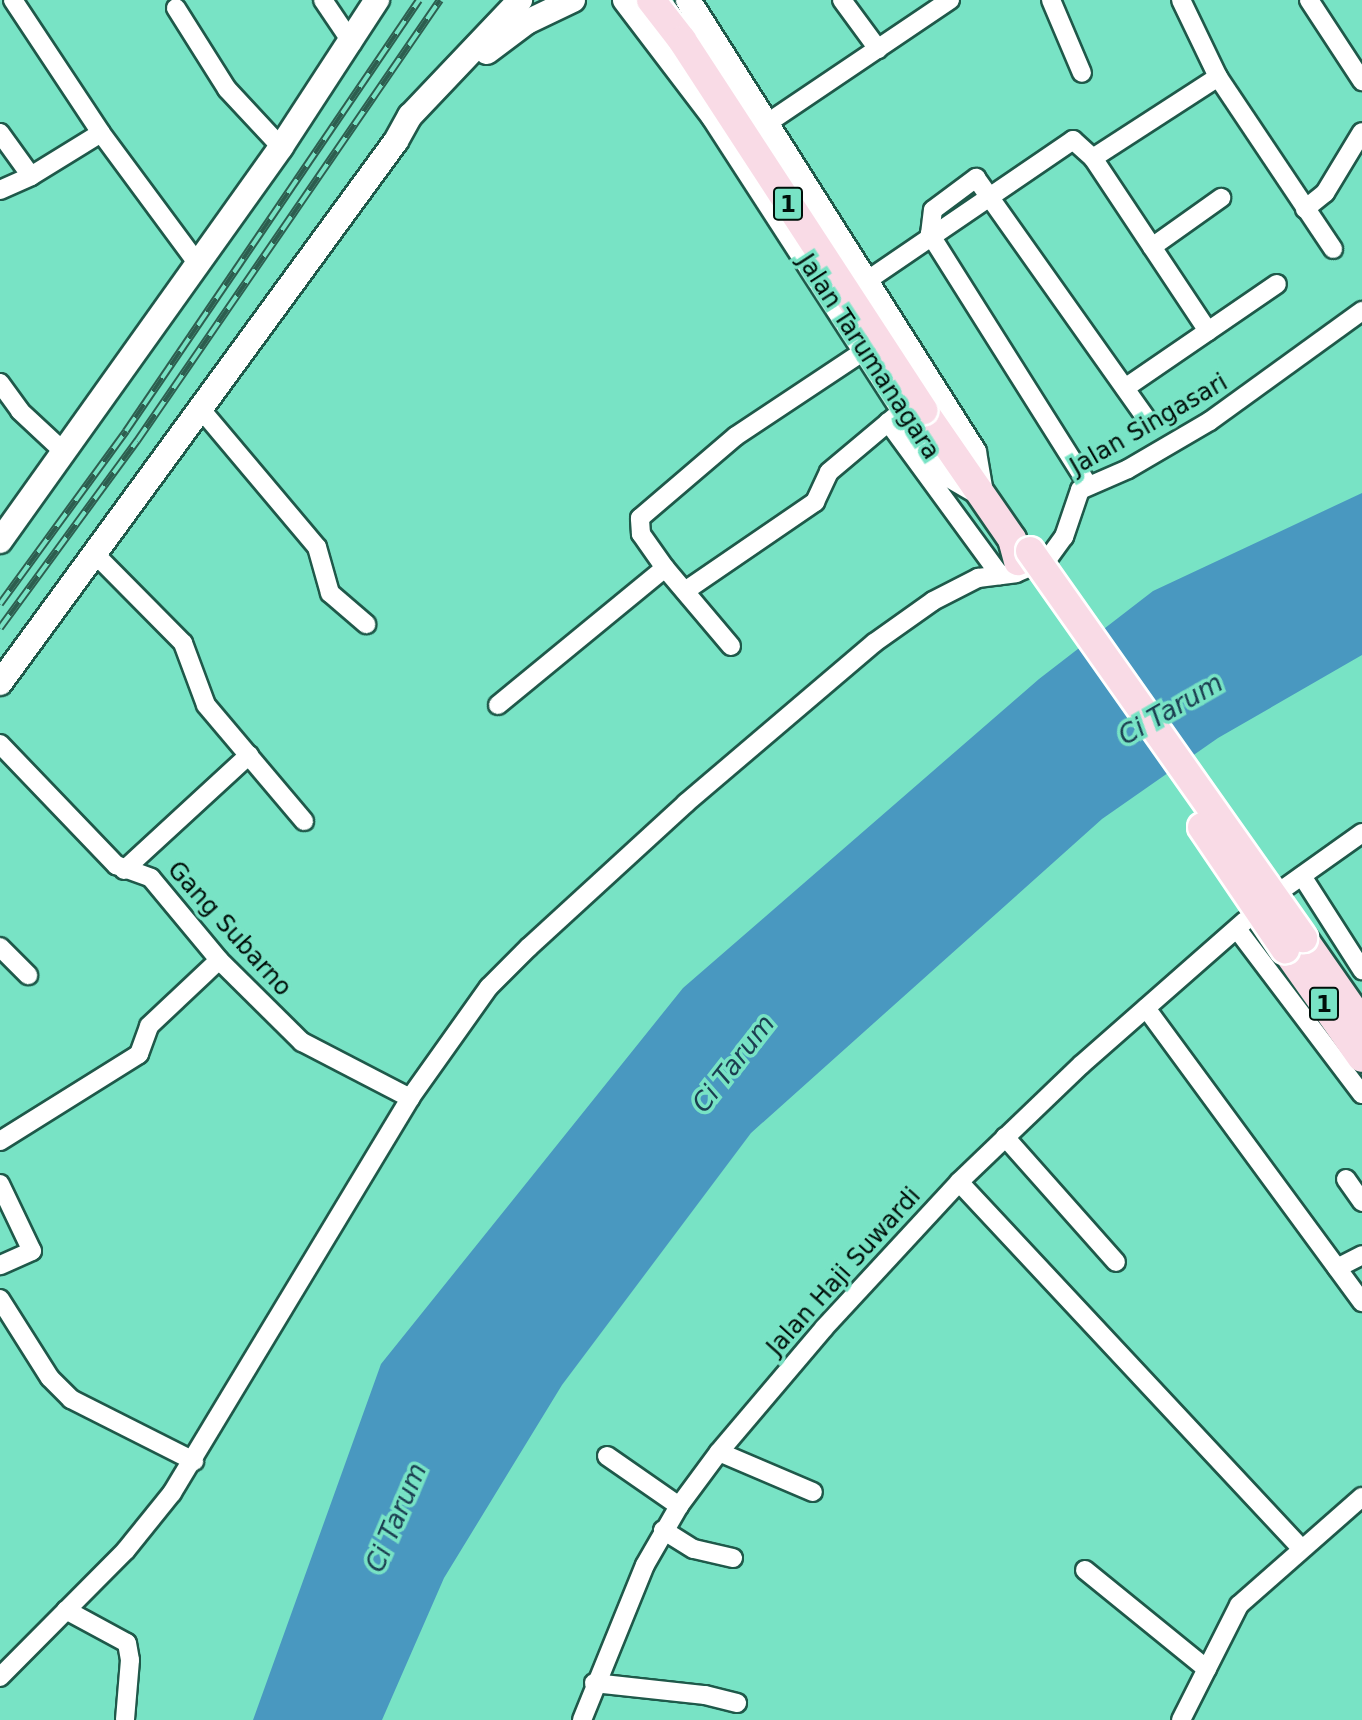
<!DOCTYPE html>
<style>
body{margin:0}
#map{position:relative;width:1362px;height:1720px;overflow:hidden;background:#78e3c5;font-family:"DejaVu Sans",sans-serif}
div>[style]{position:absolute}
.water>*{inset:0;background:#4998c0}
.roads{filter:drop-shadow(2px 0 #1f594a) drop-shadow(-2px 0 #1f594a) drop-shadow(0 2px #1f594a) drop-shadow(0 -2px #1f594a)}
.minor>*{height:18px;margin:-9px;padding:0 9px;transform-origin:9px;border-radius:9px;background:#fff}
.secondary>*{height:24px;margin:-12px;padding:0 12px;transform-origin:12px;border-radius:12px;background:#fff}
.primary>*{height:28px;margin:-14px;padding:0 14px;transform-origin:14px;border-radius:14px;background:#f9dbe6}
.rail>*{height:8px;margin-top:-4px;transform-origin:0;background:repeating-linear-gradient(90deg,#78e3c5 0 16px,#2d5e4f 0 32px);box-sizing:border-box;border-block:2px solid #2d5e4f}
.bridges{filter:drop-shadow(2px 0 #fff) drop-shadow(-2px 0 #fff) drop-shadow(0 2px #fff) drop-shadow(0 -2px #fff)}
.primary-bridge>*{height:28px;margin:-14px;padding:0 14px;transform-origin:14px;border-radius:14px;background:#f9dbe6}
span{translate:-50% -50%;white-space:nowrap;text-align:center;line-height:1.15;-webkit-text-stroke:7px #78e3c5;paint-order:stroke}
.shield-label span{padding:2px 5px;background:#78e3c5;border:2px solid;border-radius:5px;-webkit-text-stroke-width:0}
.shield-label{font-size:23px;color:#00100a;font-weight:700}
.street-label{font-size:24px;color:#00100a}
.water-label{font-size:26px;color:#1b3e50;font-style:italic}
</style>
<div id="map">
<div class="water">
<i style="clip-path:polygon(1362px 493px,1362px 655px,1218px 738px,1102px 819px,751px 1133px,562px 1385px,444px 1578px,382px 1720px,253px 1720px,381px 1364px,683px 988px,1039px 679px,1153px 591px)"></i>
</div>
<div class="roads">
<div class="minor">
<i style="left:13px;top:0;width:159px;rotate:56.5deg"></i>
<i style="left:101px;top:133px;width:163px;rotate:53.5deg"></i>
<i style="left:323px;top:0;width:52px;rotate:56deg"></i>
<i style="left:842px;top:0;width:61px;rotate:53.7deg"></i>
<i style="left:1051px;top:0;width:79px;rotate:67deg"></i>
<i style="left:1181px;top:0;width:85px;rotate:64.3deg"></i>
<i style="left:1218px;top:77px;width:207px;rotate:56.2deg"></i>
<i style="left:1309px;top:0;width:97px;rotate:56.8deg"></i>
<i style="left:176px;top:8px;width:96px;rotate:57.8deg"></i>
<i style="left:227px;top:89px;width:79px;rotate:47deg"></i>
<i style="left:766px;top:124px;width:222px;rotate:-34deg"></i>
<i style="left:0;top:133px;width:53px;rotate:54.2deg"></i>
<i style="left:31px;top:176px;width:82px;rotate:-31.6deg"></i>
<i style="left:1093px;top:158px;width:208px;rotate:56.4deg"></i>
<i style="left:0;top:190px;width:34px;rotate:-24deg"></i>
<i style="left:1305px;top:209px;width:26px;rotate:-39deg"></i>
<i style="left:1325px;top:193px;width:71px;rotate:-58.8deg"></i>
<i style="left:1152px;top:247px;width:85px;rotate:-35.4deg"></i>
<i style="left:865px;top:282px;width:252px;rotate:-34.3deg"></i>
<i style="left:1073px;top:140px;width:27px;rotate:42deg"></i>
<i style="left:1093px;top:158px;width:149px;rotate:-32.9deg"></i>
<i style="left:0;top:383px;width:34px;rotate:54deg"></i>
<i style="left:20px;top:411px;width:57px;rotate:42.9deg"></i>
<i style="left:1125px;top:388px;width:184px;rotate:-34.4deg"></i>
<i style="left:199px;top:407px;width:183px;rotate:49.9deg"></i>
<i style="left:317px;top:547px;width:48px;rotate:74.2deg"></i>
<i style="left:330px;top:593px;width:48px;rotate:40.7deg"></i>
<i style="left:888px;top:422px;width:190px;rotate:53.8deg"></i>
<i style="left:1088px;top:485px;width:297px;rotate:-122.2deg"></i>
<i style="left:930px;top:234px;width:24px;rotate:-83deg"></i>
<i style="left:933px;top:210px;width:54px;rotate:-36.7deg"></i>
<i style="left:976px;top:178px;width:298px;rotate:54.7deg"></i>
<i style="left:93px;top:552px;width:128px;rotate:45.3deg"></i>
<i style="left:183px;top:643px;width:66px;rotate:69.6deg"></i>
<i style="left:206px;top:705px;width:152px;rotate:49.8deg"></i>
<i style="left:685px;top:591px;width:158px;rotate:-34.4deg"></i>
<i style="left:815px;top:502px;width:33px;rotate:-65deg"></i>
<i style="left:829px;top:472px;width:97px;rotate:-40deg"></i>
<i style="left:731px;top:646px;width:102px;rotate:-130.2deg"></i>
<i style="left:665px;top:568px;width:42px;rotate:-125.2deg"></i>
<i style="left:641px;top:534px;width:16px;rotate:-94deg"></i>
<i style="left:640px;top:518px;width:126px;rotate:-40.5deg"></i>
<i style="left:736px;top:436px;width:154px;rotate:-33.6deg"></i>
<i style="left:498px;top:705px;width:216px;rotate:-39.4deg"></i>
<i style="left:0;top:744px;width:168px;rotate:46.2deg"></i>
<i style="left:116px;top:865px;width:37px;rotate:20deg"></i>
<i style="left:151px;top:878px;width:107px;rotate:50.3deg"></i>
<i style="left:219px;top:960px;width:117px;rotate:44.7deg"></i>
<i style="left:302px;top:1042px;width:122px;rotate:27.4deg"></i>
<i style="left:124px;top:870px;width:170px;rotate:-42.6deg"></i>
<i style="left:1302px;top:876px;width:112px;rotate:57.4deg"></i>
<i style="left:1286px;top:887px;width:93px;rotate:-35.4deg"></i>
<i style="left:1237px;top:929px;width:207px;rotate:52.9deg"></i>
<i style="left:0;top:947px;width:40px;rotate:45deg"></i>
<i style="left:1146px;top:1008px;width:365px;rotate:53.7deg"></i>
<i style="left:1005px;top:1137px;width:167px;rotate:48.4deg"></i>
<i style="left:0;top:1141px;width:164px;rotate:-32deg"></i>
<i style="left:139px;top:1054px;width:30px;rotate:-70deg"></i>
<i style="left:149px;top:1026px;width:96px;rotate:-43.3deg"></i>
<i style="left:1346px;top:1179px;width:28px;rotate:55deg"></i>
<i style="left:959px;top:1182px;width:501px;rotate:46.94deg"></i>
<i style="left:0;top:1184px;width:74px;rotate:64.5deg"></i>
<i style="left:32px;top:1251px;width:35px;rotate:156deg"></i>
<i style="left:1337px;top:1268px;width:28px;rotate:-27deg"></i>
<i style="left:0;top:1299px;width:93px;rotate:57.7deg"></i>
<i style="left:50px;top:1378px;width:30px;rotate:45deg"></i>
<i style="left:71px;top:1399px;width:138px;rotate:26.8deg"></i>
<i style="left:719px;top:1452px;width:102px;rotate:23.1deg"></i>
<i style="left:607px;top:1456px;width:88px;rotate:34.8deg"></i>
<i style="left:663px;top:1530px;width:36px;rotate:32deg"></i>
<i style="left:694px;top:1549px;width:40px;rotate:13deg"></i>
<i style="left:1085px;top:1570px;width:157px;rotate:39.1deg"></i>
<i style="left:66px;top:1610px;width:69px;rotate:28.4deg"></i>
<i style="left:127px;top:1643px;width:17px;rotate:80deg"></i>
<i style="left:130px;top:1660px;width:60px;rotate:94.8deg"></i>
<i style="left:0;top:1677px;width:179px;rotate:-45.2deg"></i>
<i style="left:126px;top:1550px;width:73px;rotate:-51.1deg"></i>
<i style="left:172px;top:1493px;width:461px;rotate:-58.9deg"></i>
<i style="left:410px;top:1098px;width:136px;rotate:-54.6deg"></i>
<i style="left:489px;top:987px;width:57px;rotate:-45deg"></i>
<i style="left:529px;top:947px;width:213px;rotate:-42.5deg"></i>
<i style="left:686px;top:803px;width:247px;rotate:-40.4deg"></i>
<i style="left:874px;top:643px;width:72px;rotate:-35.4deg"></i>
<i style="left:933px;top:601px;width:51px;rotate:-27.1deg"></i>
<i style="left:978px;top:578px;width:38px;rotate:-7deg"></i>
<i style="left:1016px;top:573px;width:34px;rotate:-23deg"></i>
<i style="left:1047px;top:560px;width:29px;rotate:-54deg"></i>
<i style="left:1064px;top:537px;width:50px;rotate:-71.2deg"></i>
<i style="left:1080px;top:490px;width:52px;rotate:-23.6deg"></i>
<i style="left:1128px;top:469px;width:95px;rotate:-30.3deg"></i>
<i style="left:1210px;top:421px;width:188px;rotate:-35.9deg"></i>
<i style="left:594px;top:1683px;width:112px;rotate:6.2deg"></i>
<i style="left:705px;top:1695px;width:33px;rotate:14deg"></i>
<i style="left:582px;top:1720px;width:167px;rotate:-67.9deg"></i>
<i style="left:645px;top:1565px;width:68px;rotate:-60deg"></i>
<i style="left:679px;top:1506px;width:67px;rotate:-53.5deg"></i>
<i style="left:719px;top:1452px;width:162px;rotate:-49.7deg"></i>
<i style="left:824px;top:1328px;width:199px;rotate:-47.2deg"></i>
<i style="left:959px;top:1182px;width:169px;rotate:-43.8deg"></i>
<i style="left:1081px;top:1065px;width:218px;rotate:-41.3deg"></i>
<i style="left:1181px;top:1720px;width:129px;rotate:-63.2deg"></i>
<i style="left:1239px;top:1605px;width:164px;rotate:-41.3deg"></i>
</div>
<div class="secondary">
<i style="left:625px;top:0;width:147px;rotate:52.7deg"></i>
<i style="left:714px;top:117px;width:423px;rotate:57.1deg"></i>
<i style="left:944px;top:472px;width:42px;rotate:30.3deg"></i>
<i style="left:688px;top:0;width:535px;rotate:57.68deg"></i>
<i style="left:974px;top:452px;width:42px;rotate:80.3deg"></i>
<i style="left:487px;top:52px;width:50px;rotate:-36.9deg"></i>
<i style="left:527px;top:22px;width:51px;rotate:-25.6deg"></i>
<i style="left:0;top:541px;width:484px;rotate:-54.5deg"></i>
<i style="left:281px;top:147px;width:176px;rotate:-56.9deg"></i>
<i style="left:0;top:683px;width:671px;rotate:-53.85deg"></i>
<i style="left:396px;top:141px;width:29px;rotate:-61deg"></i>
<i style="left:410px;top:116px;width:160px;rotate:-46.5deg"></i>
</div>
<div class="primary">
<i style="left:923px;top:410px;width:157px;rotate:55.4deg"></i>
<i style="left:1012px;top:539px;width:23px;rotate:75deg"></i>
<i style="left:1303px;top:938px;width:103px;rotate:55.2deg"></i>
<i style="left:1285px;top:949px;width:133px;rotate:54.8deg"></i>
</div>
</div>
<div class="rail">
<i style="left:0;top:604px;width:214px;rotate:-53.9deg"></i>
<i style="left:126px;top:431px;width:521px;rotate:-55.79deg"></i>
<i style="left:0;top:628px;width:232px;rotate:-53.8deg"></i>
<i style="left:137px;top:441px;width:535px;rotate:-55.51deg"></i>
</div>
<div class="bridges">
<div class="primary-bridge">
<i style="left:651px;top:0;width:51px;rotate:52.2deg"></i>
<i style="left:682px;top:40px;width:442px;rotate:56.9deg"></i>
<i style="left:1030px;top:551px;width:474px;rotate:54.8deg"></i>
<i style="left:1202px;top:827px;width:148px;rotate:55.8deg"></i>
</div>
</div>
<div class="shield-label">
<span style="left:788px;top:204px">1</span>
<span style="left:1324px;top:1004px">1</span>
</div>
<div class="street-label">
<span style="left:868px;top:357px;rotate:57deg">Jalan Tarumanagara</span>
<span style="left:1149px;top:425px;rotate:-30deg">Jalan Singasari</span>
<span style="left:229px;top:929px;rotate:48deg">Gang Subarno</span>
<span style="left:844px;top:1272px;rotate:-48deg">Jalan Haji Suwardi</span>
</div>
<div class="water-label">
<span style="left:1171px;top:710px;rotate:-30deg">Ci Tarum</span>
<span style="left:734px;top:1064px;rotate:-52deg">Ci Tarum</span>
<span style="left:397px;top:1518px;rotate:-67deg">Ci Tarum</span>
</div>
</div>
